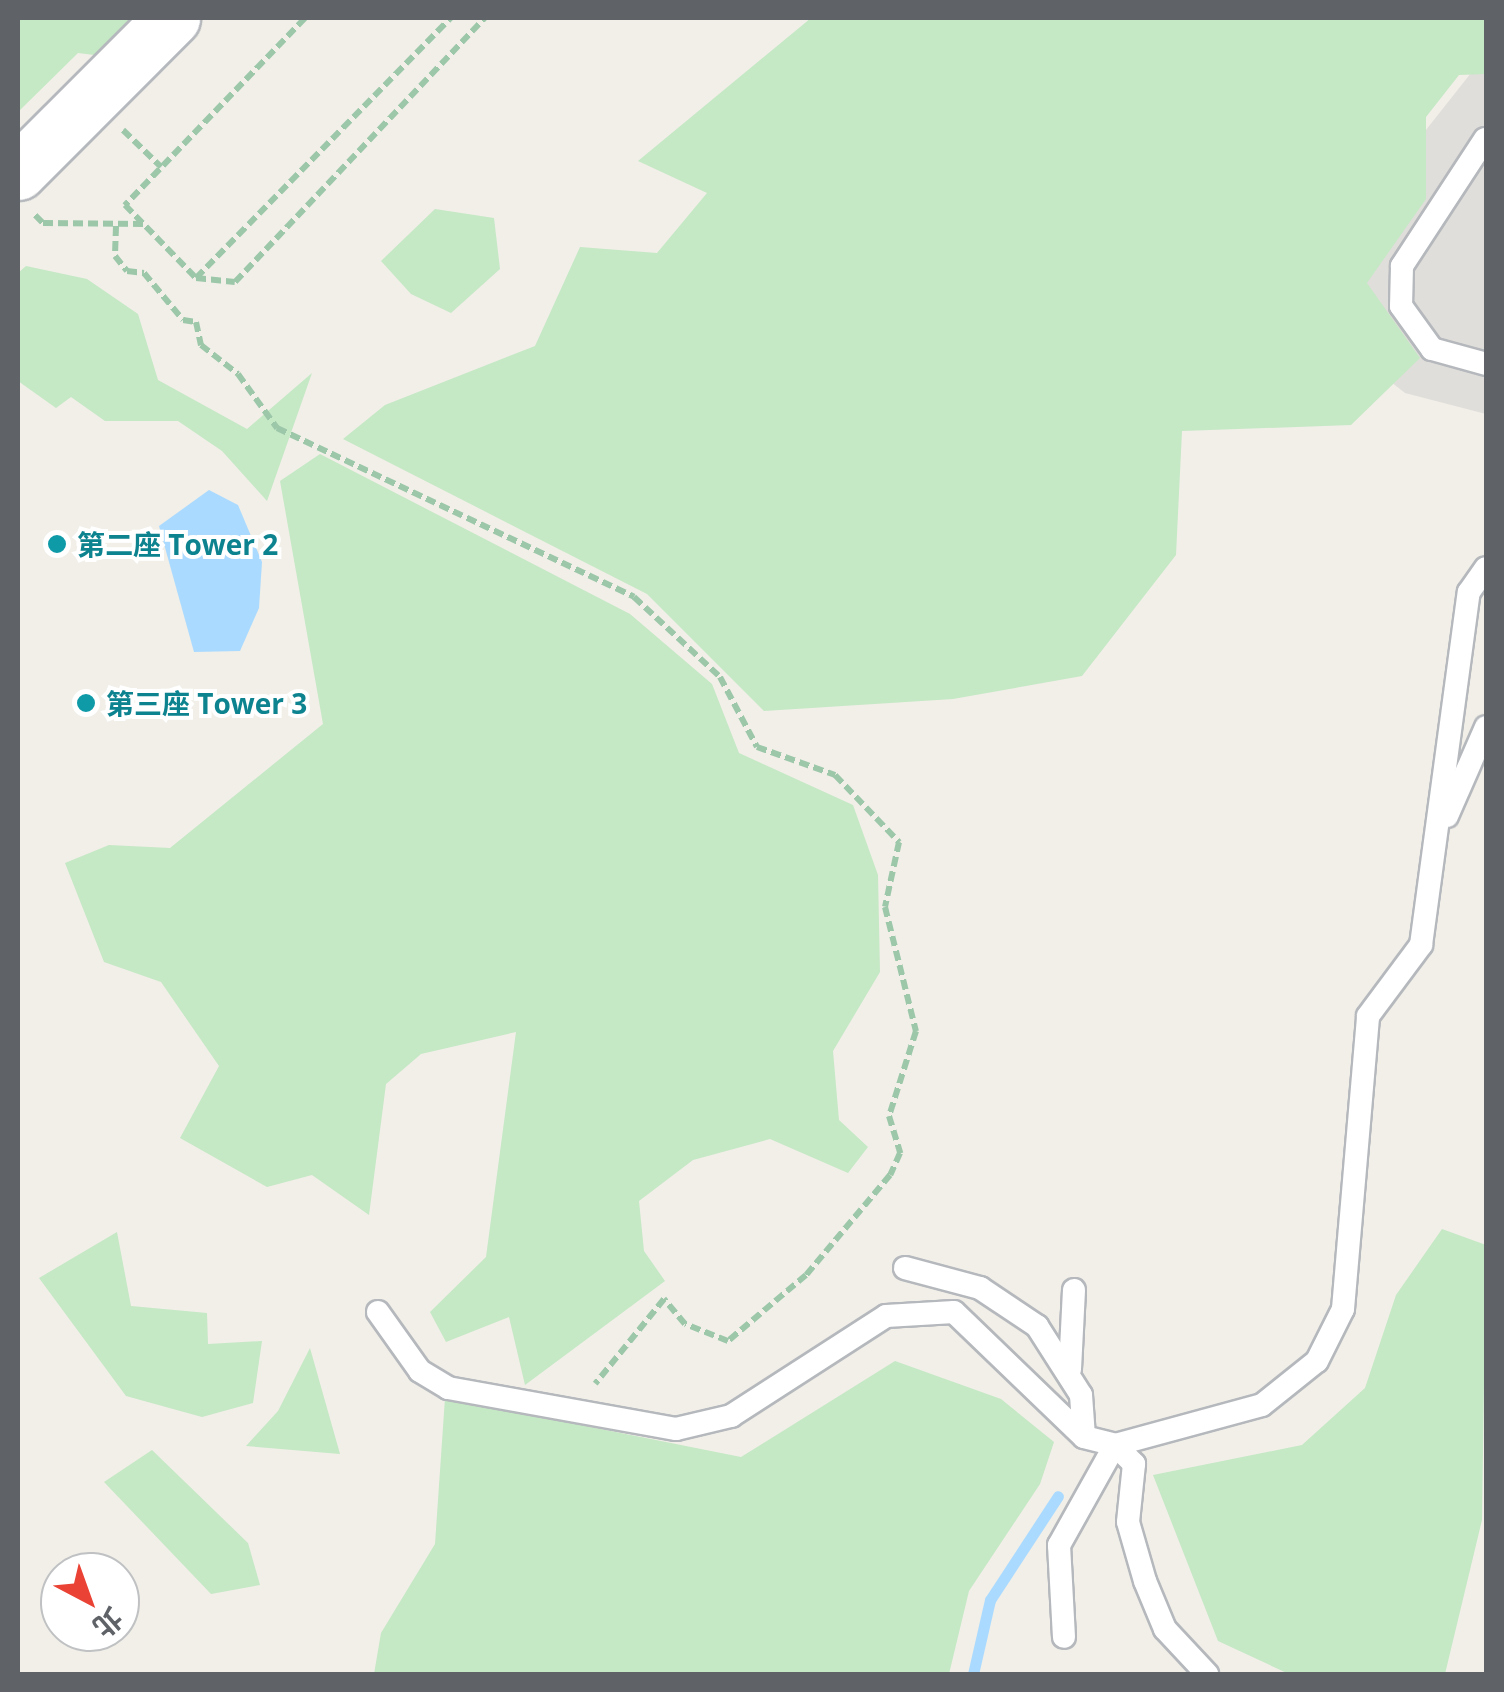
<!DOCTYPE html>
<meta charset="utf-8">
<style>
body{margin:0}
#map{position:relative;width:1504px;height:1692px;overflow:hidden;background:#f1efe8;font-family:"Open Sans","Noto Sans TC",sans-serif}
div>[style]{position:absolute}
.industrial>*{inset:0;background:#e0deda}
.green>*{inset:0;background:#c5e8c5}
.water>*{inset:0;background:#aadaff}
.stream>*{height:11px;margin:-5.5px;padding:0 5.5px;transform-origin:5.5px;border-radius:5.5px;background:#aadaff}
.path>*{height:6px;margin-top:-3px;transform-origin:0;background:repeating-linear-gradient(90deg,#9cc7a9 0 10px,transparent 0 15px)}
.roads{filter:drop-shadow(2px 0 #b5b8bc) drop-shadow(-2px 0 #b5b8bc) drop-shadow(0 2px #b5b8bc) drop-shadow(0 -2px #b5b8bc)}
.lane>*{height:22px;margin:-11px;padding:0 11px;transform-origin:11px;border-radius:11px;background:#fff}
.secondary>*{height:55px;margin:-27.5px;padding:0 27.5px;transform-origin:27.5px;border-radius:27.5px;background:#fff}
.dots>*{width:28px;height:28px;translate:-50% -50%;box-sizing:border-box;border:5px solid #fff;border-radius:50%}
span{translate:-50% -50%;white-space:nowrap;text-align:center;line-height:1.15;-webkit-text-stroke:8px #fff;paint-order:stroke}
.culture-label{font-size:28px;color:#0d838f;font-weight:700}
.left{translate:0 -50%;text-align:left}
.frame{position:absolute;inset:0;border:20px solid #5f6368;pointer-events:none}
.north{position:absolute;left:40px;top:1552px;width:100px;height:100px;box-sizing:border-box;background:#fff;border:2px solid #bfc1c3;border-radius:50%;rotate:139deg;font-size:28px;font-weight:700;line-height:40px;text-align:center;color:#5f6368}
.north::after{content:'';display:block;margin:auto;width:35px;height:45px;background:#ea4335;clip-path:polygon(50% 0,100% 100%,50% 72%,0 100%)}
</style>
<div id="map">
<div class="industrial">
<i style="clip-path:polygon(1486px 54px,1486px 414px,1405px 393px,1290px 302px)"></i>
</div>
<div class="green">
<i style="clip-path:polygon(18px 18px,149px 18px,119px 58px,78px 53px,18px 112px)"></i>
<i style="clip-path:polygon(811px 18px,1486px 18px,1486px 74px,1459px 75px,1426px 117px,1426px 199px,1367px 283px,1420px 358px,1351px 425px,1182px 431px,1176px 555px,1082px 676px,953px 699px,764px 711px,647px 594px,343px 439px,385px 405px,535px 346px,580px 247px,657px 253px,707px 193px,638px 161px)"></i>
<i style="clip-path:polygon(435px 209px,494px 218px,500px 269px,451px 313px,411px 294px,381px 261px)"></i>
<i style="clip-path:polygon(26px 266px,87px 279px,138px 314px,158px 380px,247px 429px,312px 373px,267px 501px,222px 451px,178px 421px,105px 421px,71px 397px,56px 408px,18px 381px,18px 273px)"></i>
<i style="clip-path:polygon(320px 454px,630px 614px,712px 684px,739px 753px,853px 805px,878px 875px,880px 972px,833px 1051px,839px 1120px,868px 1147px,848px 1173px,770px 1139px,693px 1160px,639px 1201px,644px 1251px,665px 1281px,525px 1385px,509px 1317px,446px 1342px,430px 1312px,486px 1257px,516px 1032px,421px 1054px,386px 1084px,369px 1215px,312px 1175px,267px 1187px,180px 1138px,219px 1066px,161px 982px,104px 962px,65px 863px,109px 845px,170px 848px,323px 724px,280px 481px)"></i>
<i style="clip-path:polygon(1442px 1229px,1486px 1245px,1482px 1520px,1445px 1674px,1289px 1674px,1218px 1641px,1153px 1475px,1302px 1445px,1365px 1388px,1396px 1295px)"></i>
<i style="clip-path:polygon(117px 1232px,131px 1306px,207px 1313px,208px 1344px,262px 1341px,253px 1403px,202px 1417px,126px 1396px,39px 1278px)"></i>
<i style="clip-path:polygon(310px 1348px,340px 1454px,246px 1446px,278px 1411px)"></i>
<i style="clip-path:polygon(895px 1361px,1001px 1399px,1054px 1442px,1040px 1484px,969px 1591px,949px 1674px,374px 1674px,381px 1633px,435px 1544px,445px 1398px,741px 1457px)"></i>
<i style="clip-path:polygon(152px 1450px,248px 1543px,260px 1585px,211px 1594px,104px 1482px)"></i>
</div>
<div class="water">
<i style="clip-path:polygon(209px 490px,238px 505px,262px 562px,259px 608px,240px 651px,194px 652px,159px 526px)"></i>
</div>
<div class="stream">
<i style="left:973px;top:1674px;width:76px;rotate:-77.1deg"></i>
<i style="left:990px;top:1600px;width:124px;rotate:-56.8deg"></i>
</div>
<div class="path">
<i style="left:305px;top:18px;width:260px;rotate:133.9deg"></i>
<i style="left:125px;top:205px;width:102px;rotate:45.8deg"></i>
<i style="left:196px;top:278px;width:39px;rotate:6deg"></i>
<i style="left:235px;top:282px;width:364px;rotate:-46.6deg"></i>
<i style="left:123px;top:130px;width:53px;rotate:44.2deg"></i>
<i style="left:35px;top:215px;width:11px;rotate:45deg"></i>
<i style="left:43px;top:223px;width:101px;rotate:0.6deg"></i>
<i style="left:116px;top:226px;width:30px;rotate:92deg"></i>
<i style="left:115px;top:256px;width:19px;rotate:51deg"></i>
<i style="left:127px;top:271px;width:17px;rotate:7deg"></i>
<i style="left:144px;top:273px;width:61px;rotate:50.3deg"></i>
<i style="left:183px;top:320px;width:13px;rotate:9deg"></i>
<i style="left:196px;top:322px;width:24px;rotate:78deg"></i>
<i style="left:201px;top:345px;width:47px;rotate:38.1deg"></i>
<i style="left:238px;top:374px;width:67px;rotate:54.2deg"></i>
<i style="left:277px;top:428px;width:395px;rotate:25.3deg"></i>
<i style="left:634px;top:597px;width:117px;rotate:42.9deg"></i>
<i style="left:720px;top:677px;width:79px;rotate:62.1deg"></i>
<i style="left:757px;top:747px;width:83px;rotate:19.7deg"></i>
<i style="left:835px;top:775px;width:93px;rotate:46.3deg"></i>
<i style="left:899px;top:842px;width:66px;rotate:102.2deg"></i>
<i style="left:885px;top:907px;width:128px;rotate:76deg"></i>
<i style="left:916px;top:1031px;width:89px;rotate:107.6deg"></i>
<i style="left:889px;top:1116px;width:39px;rotate:73deg"></i>
<i style="left:900px;top:1153px;width:24px;rotate:114deg"></i>
<i style="left:890px;top:1175px;width:131px;rotate:130deg"></i>
<i style="left:806px;top:1275px;width:102px;rotate:139.8deg"></i>
<i style="left:728px;top:1341px;width:46px;rotate:-158.4deg"></i>
<i style="left:685px;top:1324px;width:33px;rotate:-130deg"></i>
<i style="left:664px;top:1299px;width:109px;rotate:129.1deg"></i>
<i style="left:196px;top:278px;width:364px;rotate:-45.6deg"></i>
</div>
<div class="roads">
<div class="lane">
<i style="left:1485px;top:139px;width:152px;rotate:123.2deg"></i>
<i style="left:1402px;top:266px;width:40px;rotate:91.4deg"></i>
<i style="left:1401px;top:306px;width:53px;rotate:54.2deg"></i>
<i style="left:1432px;top:349px;width:56px;rotate:15.5deg"></i>
<i style="left:1447px;top:816px;width:97px;rotate:-66.3deg"></i>
<i style="left:905px;top:1268px;width:78px;rotate:14.9deg"></i>
<i style="left:980px;top:1288px;width:69px;rotate:33.7deg"></i>
<i style="left:1037px;top:1326px;width:82px;rotate:57.5deg"></i>
<i style="left:1081px;top:1395px;width:42px;rotate:85.9deg"></i>
<i style="left:378px;top:1312px;width:72px;rotate:54.6deg"></i>
<i style="left:420px;top:1371px;width:33px;rotate:31deg"></i>
<i style="left:448px;top:1388px;width:232px;rotate:10.2deg"></i>
<i style="left:676px;top:1429px;width:57px;rotate:-13.3deg"></i>
<i style="left:731px;top:1416px;width:184px;rotate:-32.8deg"></i>
<i style="left:886px;top:1316px;width:68px;rotate:-3.4deg"></i>
<i style="left:954px;top:1312px;width:180px;rotate:43.9deg"></i>
<i style="left:1084px;top:1437px;width:32px;rotate:14deg"></i>
<i style="left:1115px;top:1445px;width:115px;rotate:119.2deg"></i>
<i style="left:1059px;top:1545px;width:92px;rotate:86.9deg"></i>
<i style="left:1070px;top:1369px;width:79px;rotate:-87.1deg"></i>
<i style="left:1115px;top:1445px;width:152px;rotate:-15.2deg"></i>
<i style="left:1262px;top:1405px;width:70px;rotate:-38.7deg"></i>
<i style="left:1317px;top:1361px;width:58px;rotate:-63.4deg"></i>
<i style="left:1343px;top:1309px;width:294px;rotate:-85.1deg"></i>
<i style="left:1368px;top:1016px;width:89px;rotate:-53.3deg"></i>
<i style="left:1421px;top:945px;width:356px;rotate:-82.3deg"></i>
<i style="left:1469px;top:592px;width:29px;rotate:-55deg"></i>
<i style="left:1115px;top:1445px;width:27px;rotate:45deg"></i>
<i style="left:1134px;top:1464px;width:58px;rotate:95.9deg"></i>
<i style="left:1128px;top:1522px;width:61px;rotate:73.9deg"></i>
<i style="left:1145px;top:1581px;width:52px;rotate:67.4deg"></i>
<i style="left:1165px;top:1629px;width:62px;rotate:47deg"></i>
</div>
<div class="secondary">
<i style="left:18px;top:172px;width:218px;rotate:-45deg"></i>
</div>
</div>
<div class="dots">
<i style="left:57px;top:544px;background:#0f9aa8"></i>
<i style="left:86px;top:703px;background:#0f9aa8"></i>
</div>
<div class="culture-label">
<span class="left" style="left:77px;top:544px">第二座 Tower 2</span>
<span class="left" style="left:106px;top:703px">第三座 Tower 3</span>
</div>
<div class="frame"></div>
<div class="north">北</div>
</div>
